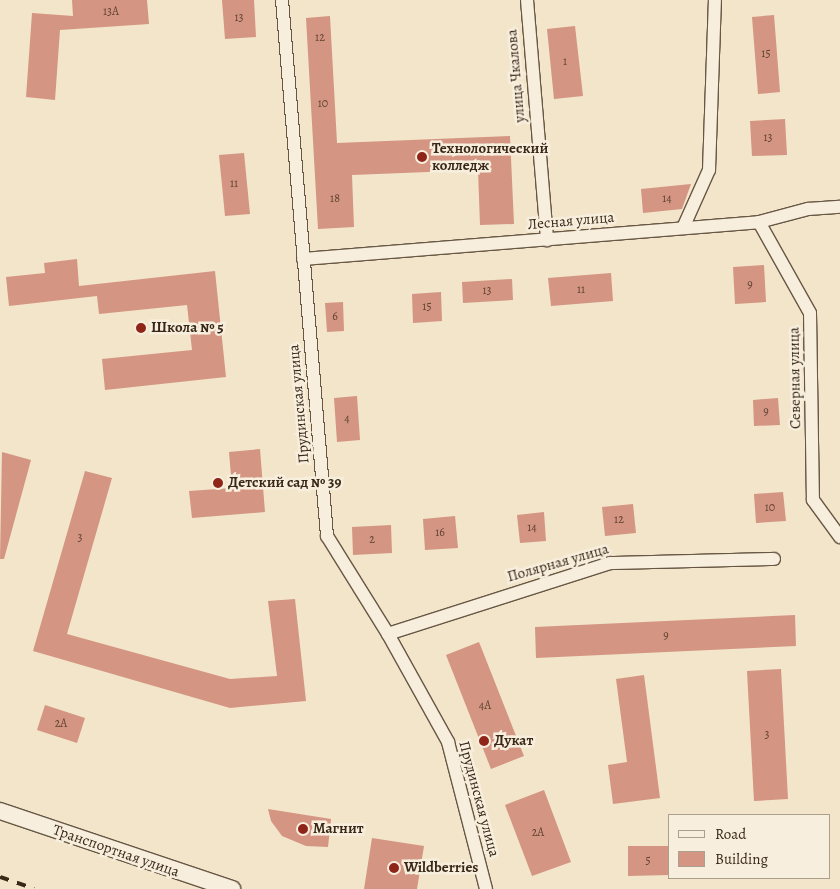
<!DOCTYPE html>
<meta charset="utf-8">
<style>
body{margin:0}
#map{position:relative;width:840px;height:889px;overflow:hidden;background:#f2e5ca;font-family:Alegreya,serif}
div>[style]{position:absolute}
.building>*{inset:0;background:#d49582}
.roads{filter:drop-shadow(1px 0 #675744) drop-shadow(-1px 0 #675744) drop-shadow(0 1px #675744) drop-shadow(0 -1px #675744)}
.street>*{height:12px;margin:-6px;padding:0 6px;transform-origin:6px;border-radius:6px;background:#f7eedd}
.secondary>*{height:16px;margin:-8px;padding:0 8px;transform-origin:8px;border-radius:8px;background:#f7eedd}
.rail>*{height:4px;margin-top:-2px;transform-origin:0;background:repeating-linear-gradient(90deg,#392818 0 9px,transparent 0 18px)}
.dots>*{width:14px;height:14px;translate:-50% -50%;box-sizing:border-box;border:2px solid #f7eedd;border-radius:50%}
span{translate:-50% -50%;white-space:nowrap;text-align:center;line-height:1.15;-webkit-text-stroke:5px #f7eedd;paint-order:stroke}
.number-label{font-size:12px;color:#604332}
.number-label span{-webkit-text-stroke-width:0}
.street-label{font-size:15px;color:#392818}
.poi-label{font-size:15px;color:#392818;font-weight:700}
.left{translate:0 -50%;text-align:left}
.legend{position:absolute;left:668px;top:814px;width:162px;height:65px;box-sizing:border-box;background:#f7eedd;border:1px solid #ab9f8e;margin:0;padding:6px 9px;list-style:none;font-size:15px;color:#392818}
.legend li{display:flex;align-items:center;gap:10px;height:25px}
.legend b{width:25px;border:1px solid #ab9f8e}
</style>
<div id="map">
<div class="building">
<i style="clip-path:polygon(72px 0,147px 0,149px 24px,60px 30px,55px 100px,26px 97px,32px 13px,73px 16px)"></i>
<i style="clip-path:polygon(222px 0,254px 0,256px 37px,225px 39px)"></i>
<i style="clip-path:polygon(774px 15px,780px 92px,758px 94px,752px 17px)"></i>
<i style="clip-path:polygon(330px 16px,337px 143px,510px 136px,514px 224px,480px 225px,478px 170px,352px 175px,354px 227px,318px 229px,306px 18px)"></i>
<i style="clip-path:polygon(575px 26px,583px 96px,554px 99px,547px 29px)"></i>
<i style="clip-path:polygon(785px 119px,787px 155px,752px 156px,750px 121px)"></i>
<i style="clip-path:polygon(244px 153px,250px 214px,225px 216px,219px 155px)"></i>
<i style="clip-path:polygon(691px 184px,682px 209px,643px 213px,641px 189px)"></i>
<i style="clip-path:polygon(77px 259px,79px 286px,215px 271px,226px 377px,105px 390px,102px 359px,192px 350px,187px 305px,99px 314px,97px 296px,9px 306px,6px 277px,45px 273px,44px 263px)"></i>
<i style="clip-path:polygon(764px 265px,766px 302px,735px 304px,733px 267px)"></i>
<i style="clip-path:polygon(611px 273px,613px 301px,551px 306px,548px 278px)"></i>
<i style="clip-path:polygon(512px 279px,513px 300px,463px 303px,462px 282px)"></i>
<i style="clip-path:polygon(441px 292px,442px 321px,413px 323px,412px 294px)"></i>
<i style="clip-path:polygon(343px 302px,344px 331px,327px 332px,325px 303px)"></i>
<i style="clip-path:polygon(357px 396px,360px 440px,337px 442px,334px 398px)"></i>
<i style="clip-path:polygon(778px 398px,780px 425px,754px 426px,753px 400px)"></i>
<i style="clip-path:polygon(260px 449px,265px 512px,192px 518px,189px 491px,232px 488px,229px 452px)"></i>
<i style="clip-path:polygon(2px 452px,31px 460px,4px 559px,0 559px)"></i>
<i style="clip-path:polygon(85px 471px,112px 478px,67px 634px,230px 679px,277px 676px,268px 601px,295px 599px,306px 701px,230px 708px,33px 651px)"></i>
<i style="clip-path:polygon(783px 492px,786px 521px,756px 523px,754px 494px)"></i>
<i style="clip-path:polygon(633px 504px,636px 533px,605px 536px,602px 507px)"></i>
<i style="clip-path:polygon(544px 512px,546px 541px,520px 543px,517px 515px)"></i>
<i style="clip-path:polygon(455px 516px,458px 548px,425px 550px,423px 519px)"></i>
<i style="clip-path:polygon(391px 525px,392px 553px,353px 555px,352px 527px)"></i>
<i style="clip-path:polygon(795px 615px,796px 646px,536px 658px,535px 627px)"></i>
<i style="clip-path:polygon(479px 642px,524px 756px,491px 769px,446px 655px)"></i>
<i style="clip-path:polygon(781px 669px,788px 799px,754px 801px,747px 671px)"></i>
<i style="clip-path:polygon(644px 675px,660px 798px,613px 804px,608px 765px,627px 762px,616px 679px)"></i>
<i style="clip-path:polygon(45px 705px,85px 718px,77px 743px,37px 730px)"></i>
<i style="clip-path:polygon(544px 790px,571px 862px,532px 876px,505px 805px)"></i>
<i style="clip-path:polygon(268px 809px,331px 819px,328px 847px,306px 846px,282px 836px,271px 821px)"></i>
<i style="clip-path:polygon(372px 838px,424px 846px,417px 889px,364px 889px)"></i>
<i style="clip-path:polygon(628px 846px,669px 846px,669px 875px,628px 876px)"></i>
</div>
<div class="roads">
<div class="street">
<i style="left:282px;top:0;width:538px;rotate:85.2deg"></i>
<i style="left:327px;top:536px;width:115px;rotate:58.1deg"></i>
<i style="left:388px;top:634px;width:124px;rotate:60.9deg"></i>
<i style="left:448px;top:742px;width:152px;rotate:75.5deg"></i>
<i style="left:527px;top:0;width:241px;rotate:85.2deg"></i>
<i style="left:759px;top:222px;width:104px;rotate:60.7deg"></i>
<i style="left:810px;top:313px;width:187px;rotate:89.1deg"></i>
<i style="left:813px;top:500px;width:46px;rotate:53.9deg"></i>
<i style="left:683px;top:228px;width:64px;rotate:-65.9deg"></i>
<i style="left:709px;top:170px;width:170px;rotate:-88deg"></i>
<i style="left:303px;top:259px;width:457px;rotate:-4.6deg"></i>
<i style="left:759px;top:222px;width:51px;rotate:-14.9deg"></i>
<i style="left:808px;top:209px;width:32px;rotate:-4deg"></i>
<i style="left:388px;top:634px;width:233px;rotate:-17.7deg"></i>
<i style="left:610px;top:563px;width:164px;rotate:-1.4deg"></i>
</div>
<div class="secondary">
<i style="left:0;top:811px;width:245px;rotate:18.6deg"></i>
</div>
</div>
<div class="rail">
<i style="left:0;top:877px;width:36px;rotate:19deg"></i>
</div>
<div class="dots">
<i style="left:422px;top:157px;background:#8f2418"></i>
<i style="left:141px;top:328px;background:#8f2418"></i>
<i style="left:218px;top:483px;background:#8f2418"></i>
<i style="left:484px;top:741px;background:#8f2418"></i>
<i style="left:303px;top:829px;background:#8f2418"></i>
<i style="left:394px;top:868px;background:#8f2418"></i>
</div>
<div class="number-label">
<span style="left:111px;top:12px">13А</span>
<span style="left:239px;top:18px">13</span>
<span style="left:320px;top:38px">12</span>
<span style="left:766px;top:54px">15</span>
<span style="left:565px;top:62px">1</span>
<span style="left:323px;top:104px">10</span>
<span style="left:768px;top:138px">13</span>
<span style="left:234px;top:184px">11</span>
<span style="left:335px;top:199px">18</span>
<span style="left:667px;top:199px">14</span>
<span style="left:750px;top:285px">9</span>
<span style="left:581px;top:290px">11</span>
<span style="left:487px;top:291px">13</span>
<span style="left:427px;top:307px">15</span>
<span style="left:335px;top:317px">6</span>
<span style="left:766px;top:412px">9</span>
<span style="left:347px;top:419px">4</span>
<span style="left:770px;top:508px">10</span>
<span style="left:619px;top:520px">12</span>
<span style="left:532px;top:528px">14</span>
<span style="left:440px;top:533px">16</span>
<span style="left:80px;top:538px">3</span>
<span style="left:372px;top:540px">2</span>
<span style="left:666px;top:636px">9</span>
<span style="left:485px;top:706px">4А</span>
<span style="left:61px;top:724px">2А</span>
<span style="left:767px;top:735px">3</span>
<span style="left:538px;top:833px">2А</span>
<span style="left:648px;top:861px">5</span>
</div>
<div class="street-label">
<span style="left:516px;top:76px;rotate:-95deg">улица Чкалова</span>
<span style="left:571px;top:221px;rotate:-5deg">Лесная улица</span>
<span style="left:795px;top:378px;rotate:-91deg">Северная улица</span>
<span style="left:299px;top:404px;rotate:-95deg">Прудинская улица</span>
<span style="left:558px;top:563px;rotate:-16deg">Полярная улица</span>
<span style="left:479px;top:799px;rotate:75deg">Прудинская улица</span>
<span style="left:116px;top:851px;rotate:19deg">Транспортная улица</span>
</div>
<div class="poi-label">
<span class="left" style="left:432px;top:157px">Технологический<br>колледж</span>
<span class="left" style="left:151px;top:328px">Школа № 5</span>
<span class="left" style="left:228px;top:483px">Детский сад № 39</span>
<span class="left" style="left:494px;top:741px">Дукат</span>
<span class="left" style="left:313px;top:829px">Магнит</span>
<span class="left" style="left:404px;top:868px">Wildberries</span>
</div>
<ul class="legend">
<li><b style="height:6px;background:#f7eedd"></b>Road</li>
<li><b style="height:14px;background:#d49582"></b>Building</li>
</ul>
</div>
